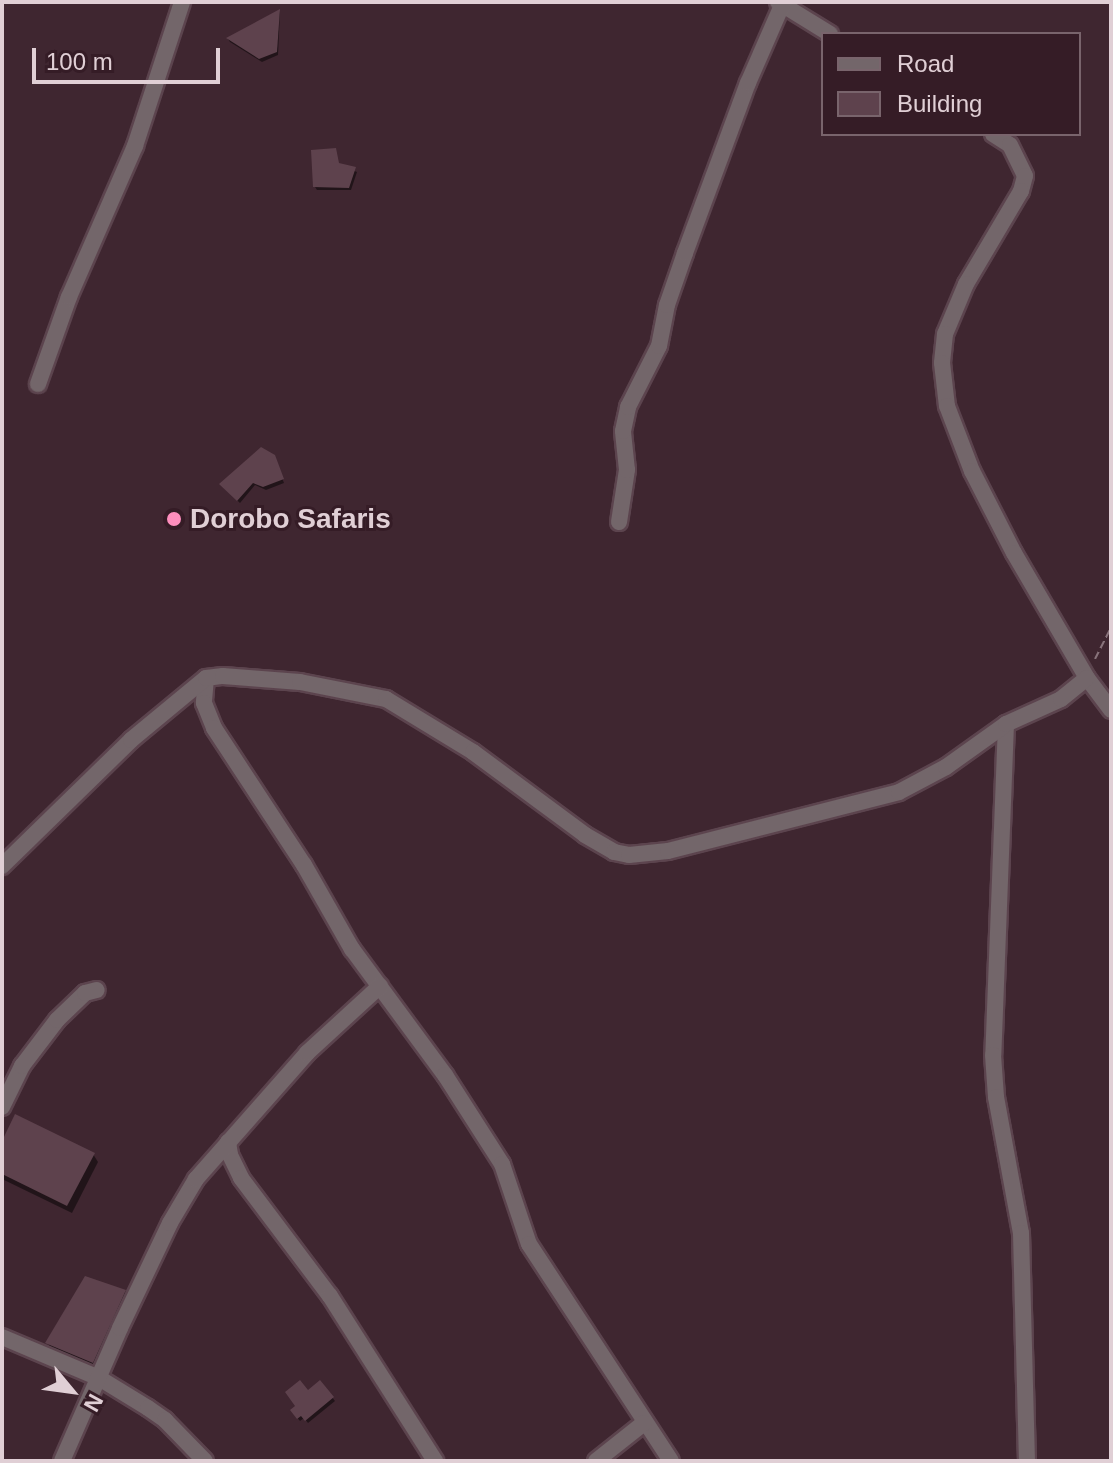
<!DOCTYPE html>
<style>
body{margin:0}
#map{position:relative;width:1113px;height:1463px;overflow:hidden;background:#3f2630;font-family:Arial,sans-serif}
div>[style]{position:absolute}
.shadow>*{inset:0;background:#0007}
.building>*{inset:0;background:#5e424d}
.path>*{height:2px;margin-top:-1px;transform-origin:0;background:repeating-linear-gradient(90deg,#88737b 0 8px,transparent 0 12px)}
.roads{filter:drop-shadow(2px 0 #5c444e) drop-shadow(-2px 0 #5c444e) drop-shadow(0 2px #5c444e) drop-shadow(0 -2px #5c444e)}
.minor>*{height:16px;margin:-8px;padding:0 8px;transform-origin:8px;border-radius:8px;background:#73666a}
.dots>*{width:22px;height:22px;translate:-50% -50%;box-sizing:border-box;border:4px solid #351c26;border-radius:50%}
span{translate:-50% -50%;white-space:nowrap;text-align:center;line-height:1.15;-webkit-text-stroke:6px #351c26;paint-order:stroke}
.poi-label{font-size:28px;color:#e0cfd5;font-weight:700}
.left{translate:0 -50%;text-align:left}
.frame{position:absolute;inset:0;border:4px solid #e0cfd5;pointer-events:none}
.legend{position:absolute;left:821px;top:32px;width:260px;height:104px;box-sizing:border-box;background:#351c26;border:2px solid #79646c;margin:0;padding:10px 14px;list-style:none;font-size:24px;color:#e0cfd5}
.legend li{display:flex;align-items:center;gap:16px;height:40px}
.legend b{width:40px;border:2px solid #79646c}
.north{position:absolute;left:32px;top:1351px;width:80px;height:80px;-webkit-text-stroke:6px #351c26;paint-order:stroke;rotate:119deg;font-size:22px;font-weight:700;line-height:32px;text-align:center;color:#e0cfd5}
.north::after{content:'';display:block;margin:auto;width:28px;height:36px;background:#e0cfd5;clip-path:polygon(50% 0,100% 100%,50% 72%,0 100%)}
.scale{position:absolute;left:32px;top:48px;width:188px;height:36px;box-sizing:border-box;border:4px solid #e0cfd5;border-top:0;padding-left:10px;font-size:24px;line-height:28px;white-space:nowrap;color:#e0cfd5;-webkit-text-stroke:6px #351c26;paint-order:stroke}
</style>
<div id="map">
<div class="shadow">
<i style="clip-path:polygon(280px 11px,278px 55px,262px 62px,230px 42px,228px 39px)"></i>
<i style="clip-path:polygon(339px 165px,357px 172px,351px 190px,317px 190px,315px 187px)"></i>
<i style="clip-path:polygon(276px 461px,284px 483px,266px 490px,255px 485px,240px 503px,221px 485px)"></i>
<i style="clip-path:polygon(2px 1145px,93px 1154px,98px 1162px,72px 1213px,2px 1179px)"></i>
<i style="clip-path:polygon(125px 1291px,129px 1299px,97px 1370px,52px 1351px,48px 1343px)"></i>
<i style="clip-path:polygon(320px 1382px,335px 1401px,308px 1423px,304px 1418px,300px 1421px,294px 1414px,308px 1392px)"></i>
</div>
<div class="building">
<i style="clip-path:polygon(280px 9px,277px 52px,259px 59px,226px 38px)"></i>
<i style="clip-path:polygon(336px 148px,339px 163px,356px 167px,349px 188px,313px 187px,311px 150px)"></i>
<i style="clip-path:polygon(261px 447px,275px 455px,284px 479px,263px 487px,253px 483px,237px 501px,219px 484px)"></i>
<i style="clip-path:polygon(15px 1114px,95px 1153px,67px 1206px,2px 1174px,2px 1141px)"></i>
<i style="clip-path:polygon(85px 1276px,126px 1290px,93px 1363px,45px 1343px)"></i>
<i style="clip-path:polygon(300px 1380px,308px 1390px,320px 1380px,334px 1397px,305px 1421px,301px 1416px,297px 1419px,290px 1410px,295px 1406px,285px 1392px)"></i>
</div>
<div class="path">
<i style="left:1095px;top:659px;width:35px;rotate:-63deg"></i>
</div>
<div class="roads">
<div class="minor">
<i style="left:778px;top:2px;width:61px;rotate:31.6deg"></i>
<i style="left:993px;top:134px;width:20px;rotate:33deg"></i>
<i style="left:1010px;top:145px;width:34px;rotate:64deg"></i>
<i style="left:1025px;top:176px;width:16px;rotate:105deg"></i>
<i style="left:1021px;top:191px;width:108px;rotate:120.6deg"></i>
<i style="left:966px;top:284px;width:54px;rotate:112.8deg"></i>
<i style="left:945px;top:334px;width:29px;rotate:96deg"></i>
<i style="left:942px;top:363px;width:43px;rotate:83.4deg"></i>
<i style="left:947px;top:406px;width:70px;rotate:69deg"></i>
<i style="left:972px;top:471px;width:92px;rotate:62.9deg"></i>
<i style="left:1014px;top:553px;width:145px;rotate:59.7deg"></i>
<i style="left:1087px;top:678px;width:40px;rotate:53deg"></i>
<i style="left:38px;top:384px;width:92px;rotate:-70.4deg"></i>
<i style="left:69px;top:297px;width:165px;rotate:-66.4deg"></i>
<i style="left:135px;top:146px;width:151px;rotate:-71.9deg"></i>
<i style="left:619px;top:522px;width:53px;rotate:-81.3deg"></i>
<i style="left:627px;top:470px;width:39px;rotate:-96deg"></i>
<i style="left:623px;top:431px;width:25px;rotate:-78deg"></i>
<i style="left:628px;top:407px;width:68px;rotate:-63.1deg"></i>
<i style="left:659px;top:346px;width:42px;rotate:-79deg"></i>
<i style="left:667px;top:305px;width:55px;rotate:-70.9deg"></i>
<i style="left:685px;top:253px;width:181px;rotate:-69.7deg"></i>
<i style="left:748px;top:83px;width:85px;rotate:-66.4deg"></i>
<i style="left:206px;top:678px;width:25px;rotate:95deg"></i>
<i style="left:204px;top:703px;width:27px;rotate:68deg"></i>
<i style="left:214px;top:728px;width:164px;rotate:56.7deg"></i>
<i style="left:304px;top:865px;width:97px;rotate:60.3deg"></i>
<i style="left:352px;top:949px;width:157px;rotate:53.6deg"></i>
<i style="left:445px;top:1075px;width:106px;rotate:57.4deg"></i>
<i style="left:502px;top:1164px;width:84px;rotate:71.4deg"></i>
<i style="left:529px;top:1244px;width:259px;rotate:56.8deg"></i>
<i style="left:1006px;top:724px;width:331px;rotate:92.2deg"></i>
<i style="left:993px;top:1055px;width:42px;rotate:85.9deg"></i>
<i style="left:996px;top:1097px;width:138px;rotate:79.6deg"></i>
<i style="left:1021px;top:1233px;width:228px;rotate:88.5deg"></i>
<i style="left:2px;top:866px;width:180px;rotate:-44.3deg"></i>
<i style="left:131px;top:740px;width:97px;rotate:-39.6deg"></i>
<i style="left:206px;top:678px;width:17px;rotate:-7deg"></i>
<i style="left:223px;top:676px;width:77px;rotate:4.5deg"></i>
<i style="left:300px;top:682px;width:88px;rotate:11.2deg"></i>
<i style="left:386px;top:699px;width:102px;rotate:31.3deg"></i>
<i style="left:473px;top:752px;width:139px;rotate:36.5deg"></i>
<i style="left:585px;top:835px;width:34px;rotate:30deg"></i>
<i style="left:614px;top:852px;width:15px;rotate:11deg"></i>
<i style="left:629px;top:855px;width:39px;rotate:-6deg"></i>
<i style="left:668px;top:851px;width:238px;rotate:-14.3deg"></i>
<i style="left:899px;top:792px;width:53px;rotate:-28deg"></i>
<i style="left:946px;top:767px;width:74px;rotate:-35.6deg"></i>
<i style="left:1006px;top:724px;width:60px;rotate:-24.4deg"></i>
<i style="left:1061px;top:699px;width:33px;rotate:-39deg"></i>
<i style="left:2px;top:1107px;width:46px;rotate:-64deg"></i>
<i style="left:22px;top:1066px;width:58px;rotate:-52.7deg"></i>
<i style="left:57px;top:1020px;width:39px;rotate:-44deg"></i>
<i style="left:85px;top:993px;width:12px;rotate:-14deg"></i>
<i style="left:228px;top:1142px;width:13px;rotate:81deg"></i>
<i style="left:230px;top:1155px;width:25px;rotate:64deg"></i>
<i style="left:241px;top:1178px;width:148px;rotate:53deg"></i>
<i style="left:330px;top:1296px;width:196px;rotate:57.5deg"></i>
<i style="left:2px;top:1337px;width:105px;rotate:22.9deg"></i>
<i style="left:99px;top:1378px;width:57px;rotate:31.5deg"></i>
<i style="left:148px;top:1408px;width:21px;rotate:35deg"></i>
<i style="left:165px;top:1420px;width:57px;rotate:45.7deg"></i>
<i style="left:62px;top:1461px;width:145px;rotate:-66.4deg"></i>
<i style="left:120px;top:1328px;width:116px;rotate:-64.5deg"></i>
<i style="left:170px;top:1223px;width:51px;rotate:-59.4deg"></i>
<i style="left:196px;top:1179px;width:168px;rotate:-48.6deg"></i>
<i style="left:307px;top:1053px;width:99px;rotate:-42.5deg"></i>
<i style="left:596px;top:1461px;width:61px;rotate:-38.4deg"></i>
</div>
</div>
<div class="dots">
<i style="left:174px;top:519px;background:#fe8ebd"></i>
</div>
<div class="poi-label">
<span class="left" style="left:190px;top:519px">Dorobo Safaris</span>
</div>
<div class="frame"></div>
<ul class="legend">
<li><b style="height:10px;background:#73666a"></b>Road</li>
<li><b style="height:22px;background:#5e424d"></b>Building</li>
</ul>
<div class="north">N</div>
<div class="scale">100 m</div>
</div>
